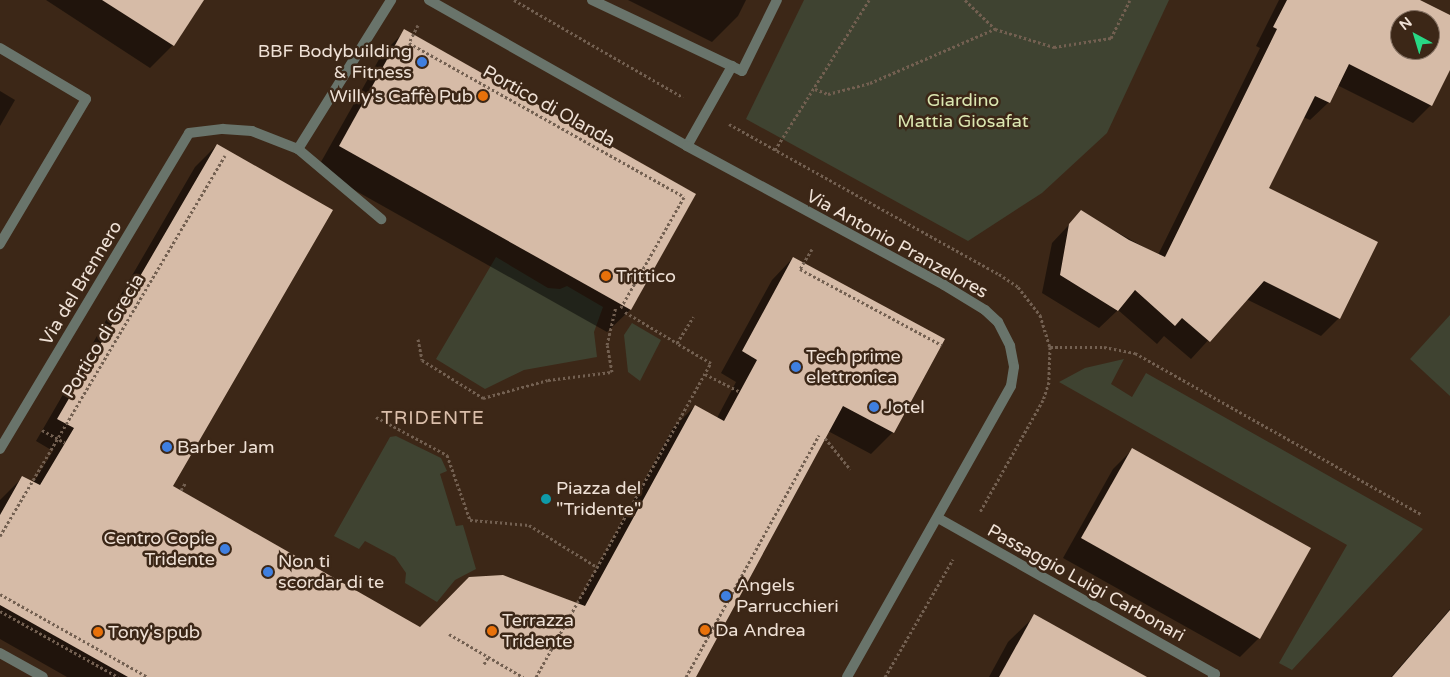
<!DOCTYPE html>
<meta charset="utf-8">
<style>
body{margin:0}
#map{position:relative;width:1450px;height:677px;overflow:hidden;background:#3c2717;font-family:"Varela Round",sans-serif}
div>[style]{position:absolute}
.green>*{inset:0;background:#3f4331}
.shadow>*{inset:0;background:#0007}
.building>*{inset:0;background:#d6bba7}
.path>*{height:3px;margin-top:-1.5px;transform-origin:0;background:repeating-linear-gradient(90deg,#736051 0 2.5px,transparent 0 5px)}
.lane>*{height:10px;margin:-5px;padding:0 5px;transform-origin:5px;border-radius:5px;background:#69746b}
.street>*{height:10px;margin:-5px;padding:0 5px;transform-origin:5px;border-radius:5px;background:#69746b}
.dots>*{width:14px;height:14px;translate:-50% -50%;box-sizing:border-box;border:2px solid #3c2717;border-radius:50%}
span{translate:-50% -50%;white-space:nowrap;text-align:center;line-height:1.15;-webkit-text-stroke:5px #3c2717;paint-order:stroke}
.poi-label{font-size:18px;color:#efe1d6}
.right{translate:-100% -50%;text-align:right}
.left{translate:0 -50%;text-align:left}
.park-label{font-size:18px;color:#dce7b1}
.street-label{font-size:18px;color:#efe1d6}
.neighbourhood-label{font-size:19px;color:#dabeaa;letter-spacing:1px}
.north{position:absolute;left:1390px;top:10px;width:50px;height:50px;box-sizing:border-box;background:#3c2717;border:1px solid #847163;border-radius:50%;rotate:321deg;font-size:14px;font-weight:700;line-height:20px;text-align:center;color:#efe1d6}
.north::after{content:'';display:block;margin:auto;width:18px;height:22px;background:#28d885;clip-path:polygon(50% 0,100% 100%,50% 72%,0 100%)}
</style>
<div id="map">
<div class="green">
<i style="clip-path:polygon(804px 0,1169px 0,1107px 133px,1042px 193px,968px 241px,746px 119px)"></i>
<i style="clip-path:polygon(496px 257px,548px 288px,560px 289px,567px 286px,603px 307px,594px 332px,597px 357px,524px 370px,485px 389px,436px 359px)"></i>
<i style="clip-path:polygon(1450px 315px,1450px 396px,1410px 359px)"></i>
<i style="clip-path:polygon(632px 323px,661px 340px,640px 381px,628px 372px,624px 335px)"></i>
<i style="clip-path:polygon(1124px 359px,1111px 384px,1132px 397px,1146px 373px,1423px 529px,1292px 670px,1279px 663px,1347px 545px,1059px 382px,1085px 368px)"></i>
<i style="clip-path:polygon(396px 436px,441px 458px,447px 471px,440px 474px,456px 526px,463px 525px,476px 569px,455px 580px,437px 602px,405px 583px,406px 573px,395px 557px,365px 541px,359px 549px,334px 536px,390px 437px)"></i>
</div>
<div class="shadow">
<i style="clip-path:polygon(46px 0,202px 0,173px 45px,150px 68px)"></i>
<i style="clip-path:polygon(628px 0,746px 0,738px 16px,712px 42px)"></i>
<i style="clip-path:polygon(evenodd,1279px 0,1417px 0,1450px 16px,1450px 68px,1431px 105px,1413px 123px,1337px 85px,1329px 102px,1310px 120px,1303px 117px,1268px 189px,1339px 318px,1321px 336px,1246px 299px,1191px 359px,1164px 336px,1157px 344px,1118px 310px,1099px 328px,1042px 293px,1052px 243px,1081px 212px,1158px 255px,1260px 48px,1256px 46px,1279px 0,1400px 20px,1430px 20px,1430px 50px,1400px 50px,1400px 20px)"></i>
<i style="clip-path:polygon(405px 31px,695px 194px,630px 310px,607px 332px,317px 169px,382px 54px)"></i>
<i style="clip-path:polygon(0 91px,15px 100px,0 126px)"></i>
<i style="clip-path:polygon(217px 145px,171px 486px,419px 628px,577px 604px,673px 428px,695px 406px,717px 418px,736px 382px,721px 373px,772px 280px,793px 258px,893px 432px,871px 454px,828px 431px,694px 677px,67px 677px,0 639px,0 500px,22px 478px,33px 483px,53px 451px,36px 441px,195px 167px)"></i>
<i style="clip-path:polygon(1133px 449px,1259px 638px,1240px 657px,1063px 558px,1113px 469px)"></i>
<i style="clip-path:polygon(1450px 609px,1450px 677px,1391px 677px)"></i>
<i style="clip-path:polygon(1035px 616px,1144px 677px,989px 677px,1008px 642px)"></i>
</div>
<div class="building">
<i style="clip-path:polygon(102px 0,204px 0,174px 46px)"></i>
<i style="clip-path:polygon(evenodd,1287px 0,1420px 0,1450px 15px,1450px 70px,1432px 106px,1349px 64px,1330px 103px,1315px 96px,1269px 188px,1378px 242px,1340px 319px,1264px 281px,1210px 342px,1182px 318px,1175px 326px,1135px 290px,1118px 311px,1060px 275px,1069px 224px,1081px 210px,1129px 240px,1165px 257px,1277px 29px,1273px 27px,1287px 0,1400px 20px,1430px 20px,1430px 50px,1400px 50px,1400px 20px)"></i>
<i style="clip-path:polygon(404px 29px,696px 194px,631px 310px,339px 146px)"></i>
<i style="clip-path:polygon(217px 144px,333px 210px,173px 486px,420px 627px,469px 577px,503px 575px,585px 606px,695px 405px,724px 421px,757px 360px,742px 351px,793px 257px,945px 339px,894px 433px,843px 406px,696px 677px,128px 677px,0 605px,0 515px,22px 476px,40px 485px,74px 428px,57px 419px)"></i>
<i style="clip-path:polygon(1132px 448px,1311px 548px,1260px 639px,1081px 538px)"></i>
<i style="clip-path:polygon(1450px 610px,1450px 677px,1392px 677px)"></i>
<i style="clip-path:polygon(1034px 614px,1147px 677px,999px 677px)"></i>
</div>
<div class="path">
<i style="left:514px;top:0;width:195px;rotate:29.9deg"></i>
<i style="left:965px;top:0;width:42px;rotate:44deg"></i>
<i style="left:995px;top:29px;width:62px;rotate:17deg"></i>
<i style="left:1054px;top:47px;width:58px;rotate:-9deg"></i>
<i style="left:1111px;top:38px;width:42px;rotate:-63.4deg"></i>
<i style="left:418px;top:25px;width:20px;rotate:117deg"></i>
<i style="left:409px;top:43px;width:315px;rotate:29.2deg"></i>
<i style="left:684px;top:197px;width:129px;rotate:119.7deg"></i>
<i style="left:815px;top:89px;width:14px;rotate:21deg"></i>
<i style="left:828px;top:94px;width:43px;rotate:-14.7deg"></i>
<i style="left:870px;top:83px;width:136px;rotate:-23.4deg"></i>
<i style="left:729px;top:124px;width:309px;rotate:29.1deg"></i>
<i style="left:999px;top:274px;width:23px;rotate:34deg"></i>
<i style="left:1018px;top:287px;width:36px;rotate:52deg"></i>
<i style="left:1040px;top:315px;width:34px;rotate:73deg"></i>
<i style="left:1050px;top:347px;width:35px;rotate:92deg"></i>
<i style="left:1049px;top:382px;width:19px;rotate:108deg"></i>
<i style="left:1043px;top:400px;width:129px;rotate:119.4deg"></i>
<i style="left:775px;top:150px;width:177px;rotate:-57.9deg"></i>
<i style="left:812px;top:249px;width:23px;rotate:121deg"></i>
<i style="left:800px;top:269px;width:161px;rotate:28.2deg"></i>
<i style="left:625px;top:312px;width:61px;rotate:30.8deg"></i>
<i style="left:418px;top:339px;width:21px;rotate:79deg"></i>
<i style="left:422px;top:360px;width:72px;rotate:31.9deg"></i>
<i style="left:483px;top:398px;width:67px;rotate:-15.5deg"></i>
<i style="left:548px;top:380px;width:64px;rotate:-7.1deg"></i>
<i style="left:612px;top:372px;width:27px;rotate:-100deg"></i>
<i style="left:607px;top:345px;width:39px;rotate:-77deg"></i>
<i style="left:1050px;top:347px;width:54px"></i>
<i style="left:1104px;top:347px;width:32px;rotate:11deg"></i>
<i style="left:1135px;top:353px;width:328px;rotate:29.4deg"></i>
<i style="left:705px;top:374px;width:39px;rotate:27deg"></i>
<i style="left:376px;top:417px;width:81px;rotate:28.2deg"></i>
<i style="left:447px;top:455px;width:69px;rotate:70.5deg"></i>
<i style="left:470px;top:520px;width:59px;rotate:4.8deg"></i>
<i style="left:529px;top:525px;width:80px;rotate:31.7deg"></i>
<i style="left:42px;top:430px;width:26px;rotate:29deg"></i>
<i style="left:825px;top:438px;width:40px;rotate:51deg"></i>
<i style="left:181px;top:490px;width:9px;rotate:-58deg"></i>
<i style="left:0;top:536px;width:442px;rotate:-59.4deg"></i>
<i style="left:0;top:594px;width:170px;rotate:29.3deg"></i>
<i style="left:0;top:611px;width:135px;rotate:29.2deg"></i>
<i style="left:449px;top:634px;width:86px;rotate:30.2deg"></i>
<i style="left:484px;top:664px;width:9px;rotate:-58deg"></i>
<i style="left:536px;top:677px;width:359px;rotate:-60.9deg"></i>
<i style="left:711px;top:363px;width:39px;rotate:-150deg"></i>
<i style="left:677px;top:343px;width:31px;rotate:-58deg"></i>
<i style="left:686px;top:677px;width:276px;rotate:-61.2deg"></i>
<i style="left:885px;top:677px;width:136px;rotate:-60deg"></i>
</div>
<div class="lane">
<i style="left:592px;top:0;width:166px;rotate:25.3deg"></i>
<i style="left:742px;top:71px;width:79px;rotate:-63.8deg"></i>
<i style="left:0;top:48px;width:100px;rotate:30.7deg"></i>
<i style="left:86px;top:99px;width:169px;rotate:120.7deg"></i>
<i style="left:687px;top:146px;width:92px;rotate:-60.6deg"></i>
<i style="left:298px;top:149px;width:176px;rotate:-58deg"></i>
<i style="left:0;top:449px;width:368px;rotate:-59.1deg"></i>
<i style="left:189px;top:133px;width:34px;rotate:-7deg"></i>
<i style="left:223px;top:129px;width:29px;rotate:4deg"></i>
<i style="left:252px;top:131px;width:49px;rotate:21.4deg"></i>
<i style="left:298px;top:149px;width:109px;rotate:40.1deg"></i>
<i style="left:938px;top:518px;width:318px;rotate:29.4deg"></i>
<i style="left:1215px;top:674px;width:4px;rotate:124deg"></i>
<i style="left:0;top:653px;width:49px;rotate:29.2deg"></i>
</div>
<div class="street">
<i style="left:429px;top:0;width:296px;rotate:29.5deg"></i>
<i style="left:687px;top:146px;width:292px;rotate:28.4deg"></i>
<i style="left:944px;top:285px;width:48px;rotate:31.4deg"></i>
<i style="left:985px;top:310px;width:18px;rotate:43deg"></i>
<i style="left:998px;top:322px;width:27px;rotate:63deg"></i>
<i style="left:1010px;top:346px;width:21px;rotate:79deg"></i>
<i style="left:1014px;top:367px;width:19px;rotate:99deg"></i>
<i style="left:1011px;top:386px;width:334px;rotate:119.4deg"></i>
</div>
<div class="dots">
<i style="left:422px;top:62px;background:#3f7fe0"></i>
<i style="left:483px;top:96px;background:#e8710a"></i>
<i style="left:606px;top:276px;background:#e8710a"></i>
<i style="left:796px;top:367px;background:#3f7fe0"></i>
<i style="left:874px;top:407px;background:#3f7fe0"></i>
<i style="left:167px;top:447px;background:#3f7fe0"></i>
<i style="left:546px;top:499px;background:#0f9aa8"></i>
<i style="left:225px;top:549px;background:#3f7fe0"></i>
<i style="left:268px;top:572px;background:#3f7fe0"></i>
<i style="left:726px;top:596px;background:#3f7fe0"></i>
<i style="left:705px;top:630px;background:#e8710a"></i>
<i style="left:492px;top:631px;background:#e8710a"></i>
<i style="left:98px;top:632px;background:#e8710a"></i>
</div>
<div class="poi-label">
<span class="right" style="left:412px;top:62px">BBF Bodybuilding<br>&amp; Fitness</span>
<span class="right" style="left:473px;top:96px">Willy's Caffè Pub</span>
<span class="left" style="left:616px;top:276px">Trittico</span>
<span class="left" style="left:806px;top:367px">Tech prime<br>elettronica</span>
<span class="left" style="left:884px;top:407px">Jotel</span>
<span class="left" style="left:177px;top:447px">Barber Jam</span>
<span class="left" style="left:556px;top:499px">Piazza del<br>"Tridente"</span>
<span class="right" style="left:215px;top:549px">Centro Copie<br>Tridente</span>
<span class="left" style="left:278px;top:572px">Non ti<br>scordar di te</span>
<span class="left" style="left:736px;top:596px">Angels<br>Parrucchieri</span>
<span class="left" style="left:502px;top:631px">Terrazza<br>Tridente</span>
<span class="left" style="left:715px;top:630px">Da Andrea</span>
<span class="left" style="left:108px;top:632px">Tony's pub</span>
</div>
<div class="park-label">
<span style="left:963px;top:111px">Giardino<br>Mattia Giosafat</span>
</div>
<div class="street-label">
<span style="left:549px;top:106px;rotate:29deg">Portico di Olanda</span>
<span style="left:897px;top:244px;rotate:29deg">Via Antonio Pranzelores</span>
<span style="left:81px;top:283px;rotate:-59deg">Via del Brennero</span>
<span style="left:103px;top:336px;rotate:-59deg">Portico di Grecia</span>
<span style="left:1086px;top:583px;rotate:29deg">Passaggio Luigi Carbonari</span>
</div>
<div class="neighbourhood-label">
<span style="left:433px;top:419px">TRIDENTE</span>
</div>
<div class="north">N</div>
</div>
